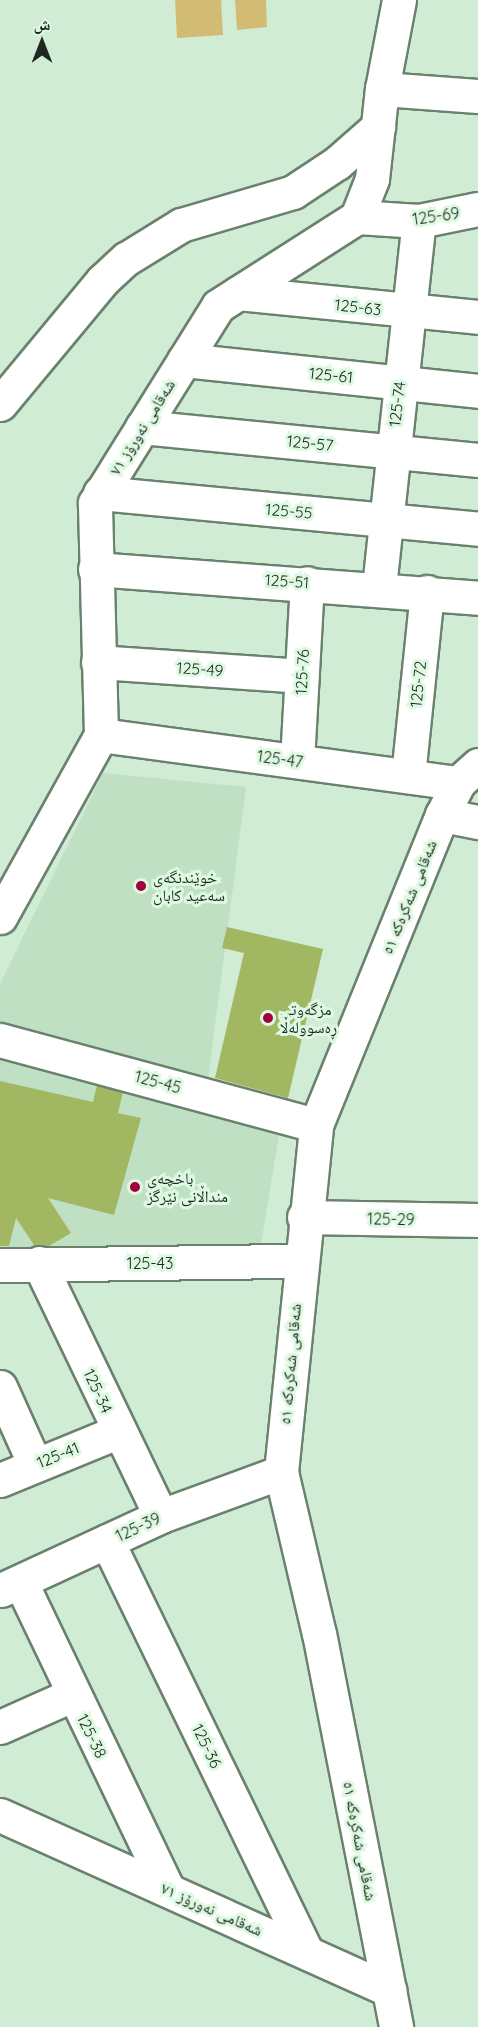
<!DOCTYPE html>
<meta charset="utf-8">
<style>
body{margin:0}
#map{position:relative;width:478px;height:2027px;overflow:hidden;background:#d1ecd4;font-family:Quicksand,"Noto Naskh Arabic",sans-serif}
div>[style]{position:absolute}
.built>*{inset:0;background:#c0e0c4}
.green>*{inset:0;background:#d2bc73}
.building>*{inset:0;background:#a1b761}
.roads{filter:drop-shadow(2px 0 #6a826d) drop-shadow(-2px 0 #6a826d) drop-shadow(0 2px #6a826d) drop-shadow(0 -2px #6a826d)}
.minor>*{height:33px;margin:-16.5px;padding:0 16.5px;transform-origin:16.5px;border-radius:16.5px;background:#fff}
.dots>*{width:16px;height:16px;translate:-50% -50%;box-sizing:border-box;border:3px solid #def9e1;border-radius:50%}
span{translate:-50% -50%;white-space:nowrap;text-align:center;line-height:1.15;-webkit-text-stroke:6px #def9e1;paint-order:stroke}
.street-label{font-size:16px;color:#1e2820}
.poi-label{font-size:16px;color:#1e2820}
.left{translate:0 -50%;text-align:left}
.north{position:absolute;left:12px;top:12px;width:60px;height:60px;-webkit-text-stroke:4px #def9e1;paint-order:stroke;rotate:0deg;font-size:16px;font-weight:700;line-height:24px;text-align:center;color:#1e2820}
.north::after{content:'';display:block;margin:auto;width:21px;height:27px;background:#1e2820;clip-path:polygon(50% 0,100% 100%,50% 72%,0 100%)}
</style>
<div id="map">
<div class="built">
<i style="clip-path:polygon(103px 773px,246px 787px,208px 1079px,0 1026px,0 984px)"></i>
<i style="clip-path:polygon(0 1051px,281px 1122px,260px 1251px,0 1252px)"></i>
</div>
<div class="green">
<i style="clip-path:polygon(175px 0,221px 0,223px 35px,177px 38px)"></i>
<i style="clip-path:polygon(235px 0,266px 0,267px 27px,237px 30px)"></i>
</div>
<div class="building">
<i style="clip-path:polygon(227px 927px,323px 949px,288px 1098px,215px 1078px,244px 953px,222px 948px)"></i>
<i style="clip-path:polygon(0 1081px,93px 1102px,97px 1085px,123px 1092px,118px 1113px,141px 1118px,114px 1215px,48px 1198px,71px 1233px,49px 1246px,34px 1245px,16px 1218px,9px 1246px,0 1246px)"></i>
</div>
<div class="roads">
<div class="minor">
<i style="left:382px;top:89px;width:96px;rotate:4.2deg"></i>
<i style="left:357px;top:217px;width:62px;rotate:3.7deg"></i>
<i style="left:419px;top:221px;width:60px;rotate:-11.5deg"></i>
<i style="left:238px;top:293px;width:241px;rotate:5.7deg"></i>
<i style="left:184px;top:360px;width:296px;rotate:6deg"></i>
<i style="left:0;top:404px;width:160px;rotate:-50.3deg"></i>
<i style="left:102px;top:281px;width:33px;rotate:-43deg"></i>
<i style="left:126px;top:259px;width:65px;rotate:-31.7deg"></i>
<i style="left:181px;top:225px;width:117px;rotate:-16.4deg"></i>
<i style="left:293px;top:192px;width:53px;rotate:-33.4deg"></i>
<i style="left:337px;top:163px;width:55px;rotate:-41.3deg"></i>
<i style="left:142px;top:427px;width:338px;rotate:5.6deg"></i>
<i style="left:100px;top:493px;width:380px;rotate:5.4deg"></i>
<i style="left:95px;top:569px;width:384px;rotate:4.3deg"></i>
<i style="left:379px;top:587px;width:368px;rotate:-83.8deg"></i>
<i style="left:98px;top:662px;width:204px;rotate:3.9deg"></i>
<i style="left:101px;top:735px;width:360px;rotate:7.7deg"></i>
<i style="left:297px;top:761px;width:178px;rotate:-86.8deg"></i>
<i style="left:408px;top:776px;width:185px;rotate:-84.1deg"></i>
<i style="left:442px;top:815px;width:37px;rotate:11deg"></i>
<i style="left:0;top:917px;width:208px;rotate:-61deg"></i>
<i style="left:101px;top:735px;width:232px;rotate:-91.5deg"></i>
<i style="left:95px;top:503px;width:232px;rotate:-58deg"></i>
<i style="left:218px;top:306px;width:165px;rotate:-32.6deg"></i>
<i style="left:357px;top:217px;width:41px;rotate:-68.5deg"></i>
<i style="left:372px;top:179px;width:91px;rotate:-83.7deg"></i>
<i style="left:382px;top:89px;width:91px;rotate:-79.2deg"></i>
<i style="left:0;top:1040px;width:327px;rotate:15.1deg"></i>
<i style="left:304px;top:1217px;width:174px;rotate:1deg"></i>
<i style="left:39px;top:1263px;width:281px;rotate:64.3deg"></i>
<i style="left:0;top:1265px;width:300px;rotate:-0.8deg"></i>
<i style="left:0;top:1387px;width:85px;rotate:65.8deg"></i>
<i style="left:0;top:1480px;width:126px;rotate:-22.3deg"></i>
<i style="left:107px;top:1541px;width:457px;rotate:64.1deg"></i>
<i style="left:21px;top:1583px;width:338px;rotate:64.4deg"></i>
<i style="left:1px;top:1590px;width:176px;rotate:-24.8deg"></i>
<i style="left:161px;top:1516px;width:128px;rotate:-20.1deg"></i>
<i style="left:0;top:1727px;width:79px;rotate:-24deg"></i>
<i style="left:0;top:1815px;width:427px;rotate:24.2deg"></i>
<i style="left:389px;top:1990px;width:38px;rotate:79deg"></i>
<i style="left:389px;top:1990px;width:363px;rotate:-101.1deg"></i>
<i style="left:319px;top:1634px;width:166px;rotate:-103.2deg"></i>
<i style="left:281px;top:1472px;width:349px;rotate:-84.2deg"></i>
<i style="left:316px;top:1125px;width:335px;rotate:-67.9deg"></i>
<i style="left:442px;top:815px;width:36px;rotate:-63deg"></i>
<i style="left:458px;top:783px;width:27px;rotate:-42deg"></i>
</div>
</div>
<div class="dots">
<i style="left:141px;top:886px;background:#a0013d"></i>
<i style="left:268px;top:1018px;background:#a0013d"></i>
<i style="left:135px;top:1187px;background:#a0013d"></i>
</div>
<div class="street-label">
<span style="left:436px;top:216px;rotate:-8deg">125-69</span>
<span style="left:358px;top:307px;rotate:7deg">125-63</span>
<span style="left:331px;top:375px;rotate:6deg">125-61</span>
<span style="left:397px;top:404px;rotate:-83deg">125-74</span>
<span style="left:142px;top:427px;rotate:-58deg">شەقامی نەورۆز ٧١</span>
<span style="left:310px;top:443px;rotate:6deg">125-57</span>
<span style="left:289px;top:511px;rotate:5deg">125-55</span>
<span style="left:287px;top:581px;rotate:4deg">125-51</span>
<span style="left:200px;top:669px;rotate:4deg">125-49</span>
<span style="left:302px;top:672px;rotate:-87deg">125-76</span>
<span style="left:418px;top:684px;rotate:-84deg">125-72</span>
<span style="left:280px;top:759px;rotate:8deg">125-47</span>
<span style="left:409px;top:897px;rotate:-68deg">شەقامی شەکرەکە ٥١</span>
<span style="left:158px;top:1082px;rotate:15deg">125-45</span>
<span style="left:391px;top:1219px;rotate:1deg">125-29</span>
<span style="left:150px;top:1263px">125-43</span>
<span style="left:290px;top:1364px;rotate:-85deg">شەقامی شەکرەکە ٥١</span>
<span style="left:98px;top:1391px;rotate:65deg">125-34</span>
<span style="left:58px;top:1455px;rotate:-22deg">125-41</span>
<span style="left:138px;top:1527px;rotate:-25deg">125-39</span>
<span style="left:92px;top:1736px;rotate:64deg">125-38</span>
<span style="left:207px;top:1746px;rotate:64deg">125-36</span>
<span style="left:360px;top:1841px;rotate:79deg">شەقامی شەکرەکە ٥١</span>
<span style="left:212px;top:1909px;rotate:24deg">شەقامی نەورۆز ٧١</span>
</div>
<div class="poi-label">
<span class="left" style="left:153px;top:886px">خوێندنگەی<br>سەعید کابان</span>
<span class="left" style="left:280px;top:1018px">مزگەوتی<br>ڕەسوولەڵا</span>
<span class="left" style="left:147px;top:1187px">باخچەی<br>منداڵانی نێرگز</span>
</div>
<div class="north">ش</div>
</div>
